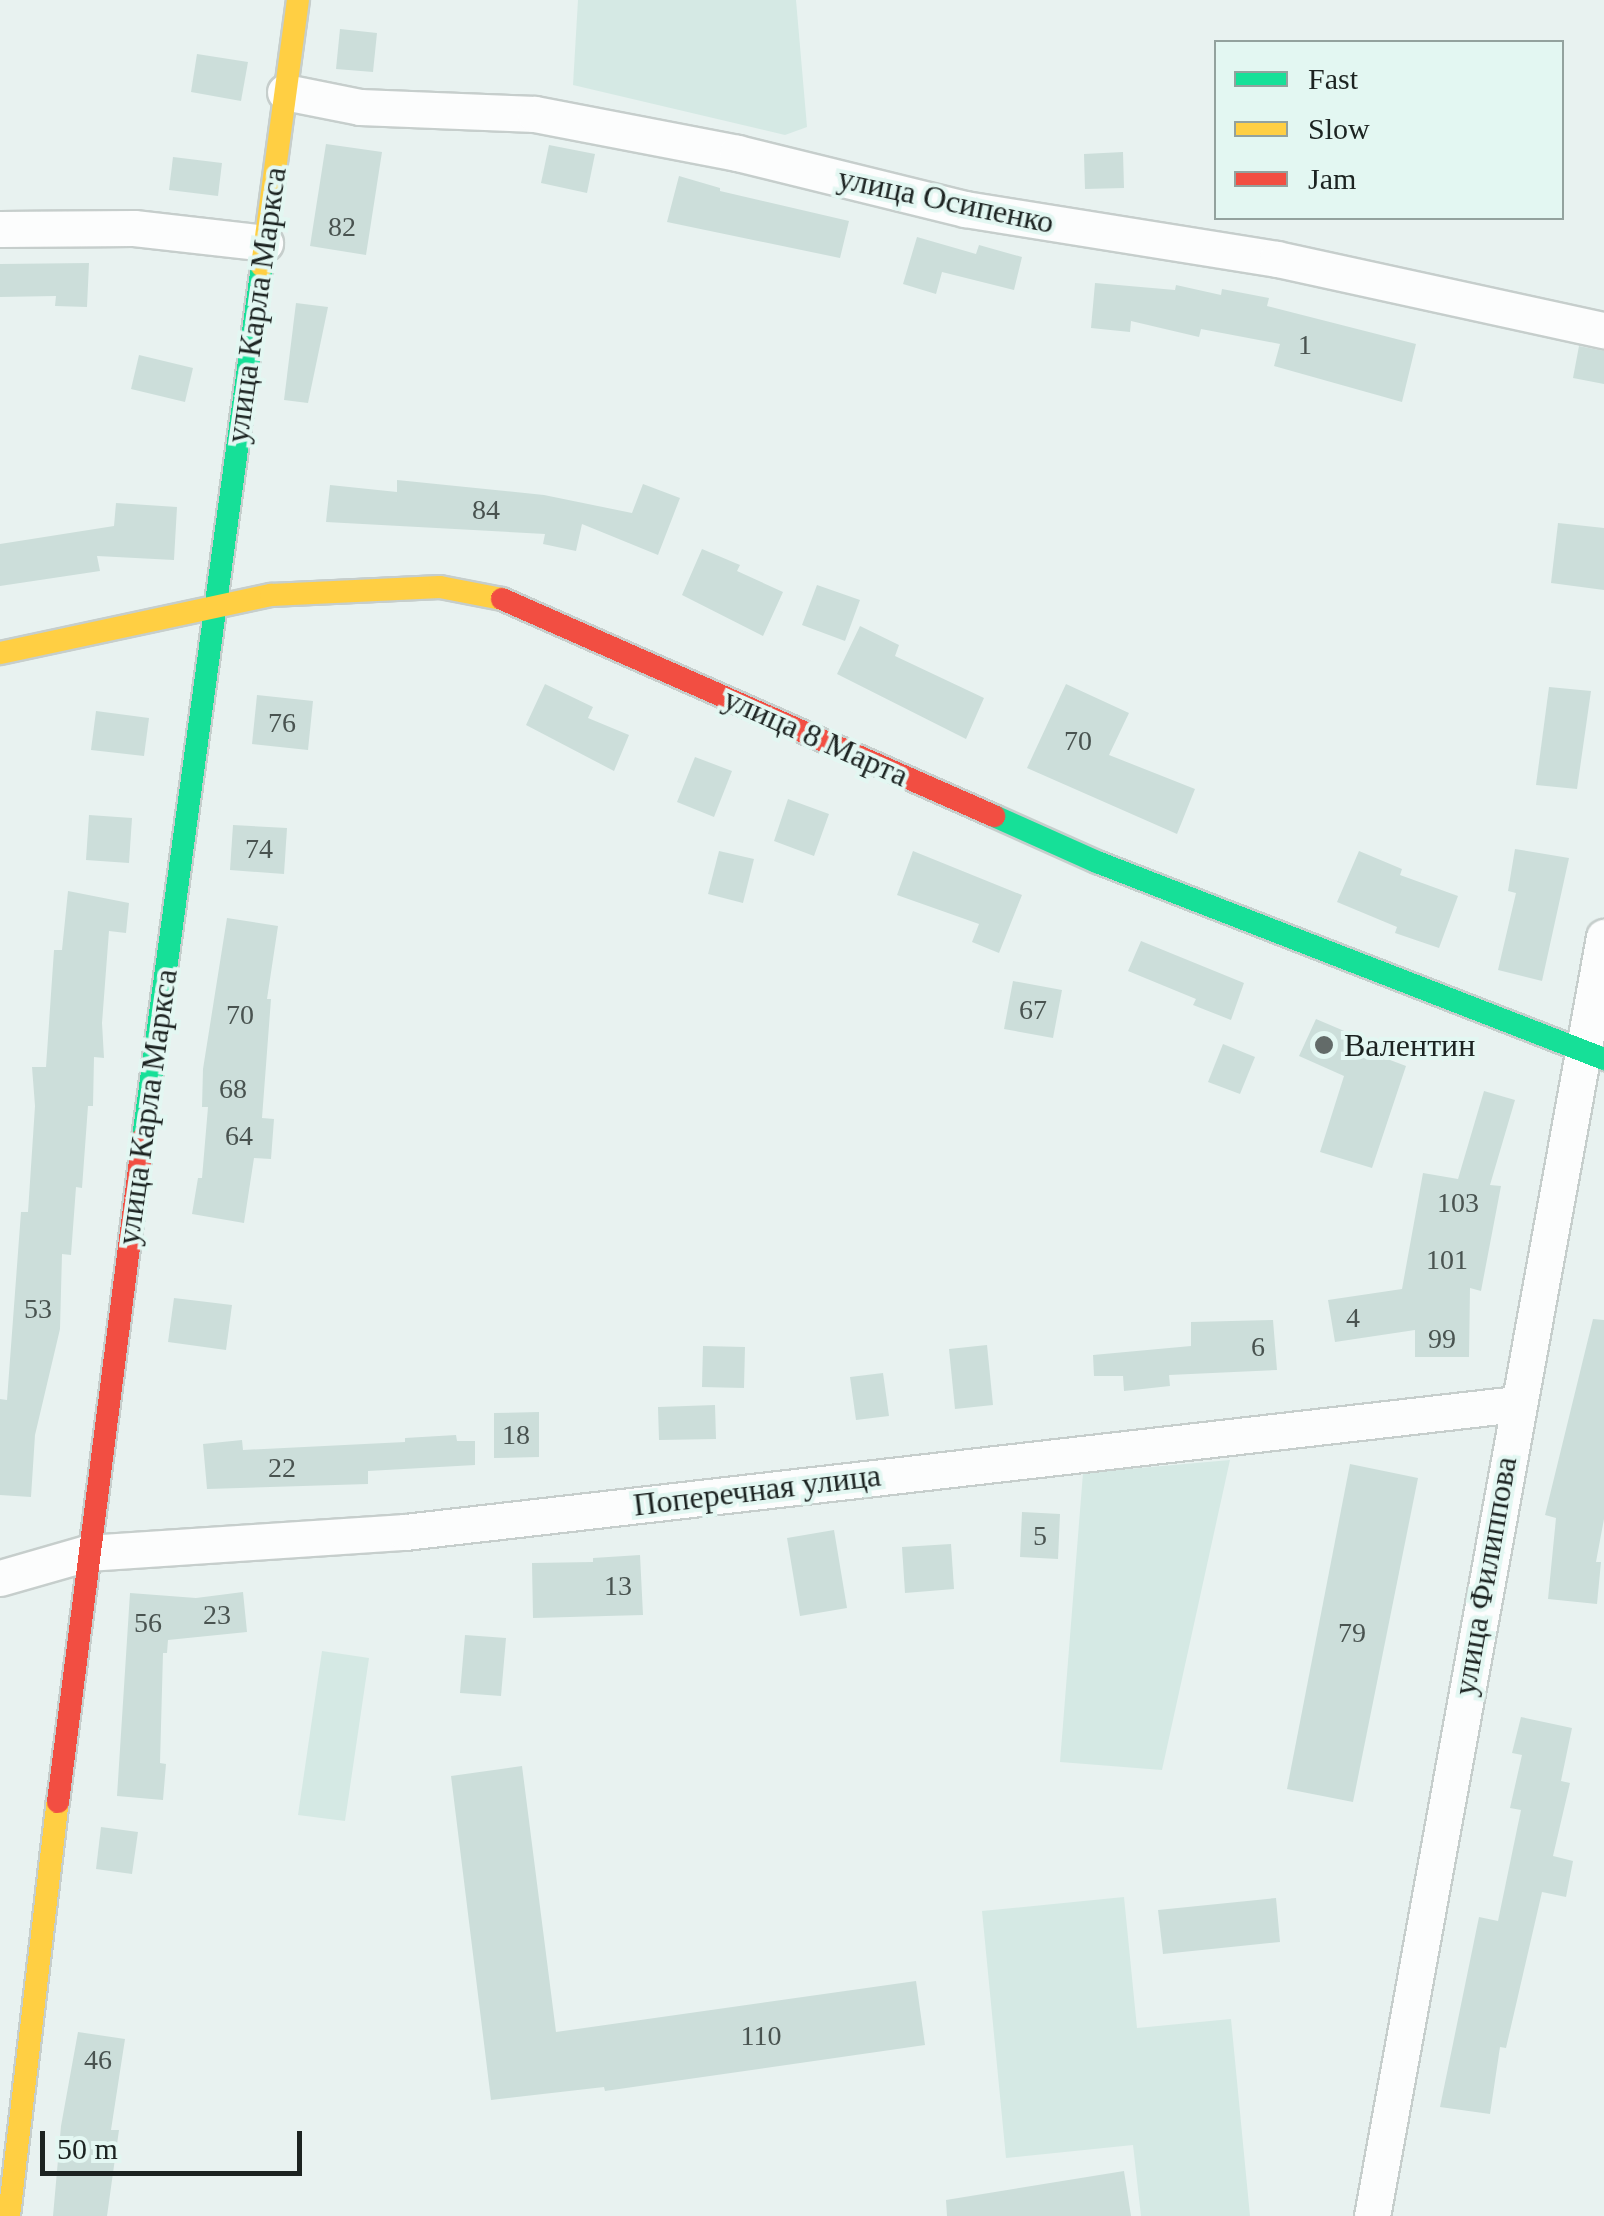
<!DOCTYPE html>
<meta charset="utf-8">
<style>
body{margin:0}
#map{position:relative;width:1604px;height:2216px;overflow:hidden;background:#e8f2f0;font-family:Georgia,serif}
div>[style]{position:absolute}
.built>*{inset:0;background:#d5e9e4}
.building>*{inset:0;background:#ccdeda}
.roads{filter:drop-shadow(2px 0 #c6cecc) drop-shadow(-2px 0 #c6cecc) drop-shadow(0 2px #c6cecc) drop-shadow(0 -2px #c6cecc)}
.street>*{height:35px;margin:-17.5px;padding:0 17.5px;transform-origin:17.5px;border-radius:17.5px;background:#fcfdfd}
.fast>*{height:22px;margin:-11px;padding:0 11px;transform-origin:11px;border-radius:11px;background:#16e098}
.slow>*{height:22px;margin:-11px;padding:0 11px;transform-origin:11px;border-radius:11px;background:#ffcf43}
.jam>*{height:22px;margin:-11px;padding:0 11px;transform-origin:11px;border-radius:11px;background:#f24e42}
.dots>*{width:28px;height:28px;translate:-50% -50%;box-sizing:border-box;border:5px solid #e3f7f2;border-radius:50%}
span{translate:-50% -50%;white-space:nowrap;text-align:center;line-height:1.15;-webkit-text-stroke:8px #e3f7f2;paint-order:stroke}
.number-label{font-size:28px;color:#495350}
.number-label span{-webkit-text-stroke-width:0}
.street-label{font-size:32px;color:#1c2321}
.poi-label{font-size:32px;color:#1c2321}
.left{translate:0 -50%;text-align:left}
.legend{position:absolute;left:1214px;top:40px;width:350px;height:180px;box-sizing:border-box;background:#e3f7f2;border:2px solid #93a29e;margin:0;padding:12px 18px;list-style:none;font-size:30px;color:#1c2321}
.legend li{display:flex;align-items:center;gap:20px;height:50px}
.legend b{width:50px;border:2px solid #93a29e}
.scale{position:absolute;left:40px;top:2131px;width:262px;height:45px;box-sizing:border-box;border:5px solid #1c2321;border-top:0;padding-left:12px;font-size:30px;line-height:35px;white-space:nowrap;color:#1c2321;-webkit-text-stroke:8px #e3f7f2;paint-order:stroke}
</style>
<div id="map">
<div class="built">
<i style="clip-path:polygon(578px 0,796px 0,807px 127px,785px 135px,573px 85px)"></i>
<i style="clip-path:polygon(1230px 1460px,1162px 1770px,1060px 1762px,1083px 1473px)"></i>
<i style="clip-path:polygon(322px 1651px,369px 1658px,345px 1821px,298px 1815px)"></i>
<i style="clip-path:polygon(1124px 1897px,1137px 2028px,1231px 2019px,1250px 2216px,1141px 2216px,1133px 2145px,1006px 2158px,982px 1911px)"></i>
</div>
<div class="building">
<i style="clip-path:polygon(340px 29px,377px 33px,373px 72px,336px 69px)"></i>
<i style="clip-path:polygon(197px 54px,248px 62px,241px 101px,191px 92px)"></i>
<i style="clip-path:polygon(326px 144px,382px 152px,366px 255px,310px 246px)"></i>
<i style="clip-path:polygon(549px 145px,595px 154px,587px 193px,541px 183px)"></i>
<i style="clip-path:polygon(1123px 152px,1124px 188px,1085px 189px,1084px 154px)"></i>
<i style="clip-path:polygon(173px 157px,222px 163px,218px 196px,169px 190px)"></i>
<i style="clip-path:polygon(679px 176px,720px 188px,720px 191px,849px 221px,840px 258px,667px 222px)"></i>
<i style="clip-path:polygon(917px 237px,976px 254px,979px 245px,1022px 257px,1014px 290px,942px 272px,936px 294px,903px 284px)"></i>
<i style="clip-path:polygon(89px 263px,87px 307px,55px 306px,56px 296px,0 297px,0 264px)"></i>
<i style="clip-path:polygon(1095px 283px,1175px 290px,1176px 285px,1221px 295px,1222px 289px,1269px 298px,1267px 306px,1416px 344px,1402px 402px,1274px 366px,1280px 344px,1201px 329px,1199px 337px,1131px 321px,1130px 332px,1091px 328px)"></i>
<i style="clip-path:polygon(296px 303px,328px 307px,308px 403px,284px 400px)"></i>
<i style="clip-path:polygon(1579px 346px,1604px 351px,1604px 384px,1573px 378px)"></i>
<i style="clip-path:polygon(139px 355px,193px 368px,185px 402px,131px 389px)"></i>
<i style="clip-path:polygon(397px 480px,544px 495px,632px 513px,643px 484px,680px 498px,658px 555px,582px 524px,576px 551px,543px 544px,545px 534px,326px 522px,330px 485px,397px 492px)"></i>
<i style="clip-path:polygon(116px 503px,177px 507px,174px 560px,97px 556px,100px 571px,0 586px,0 544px,114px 526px)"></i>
<i style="clip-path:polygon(1558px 523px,1604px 528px,1604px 590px,1551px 583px)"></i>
<i style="clip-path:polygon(702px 549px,740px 565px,737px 571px,783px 592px,763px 636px,682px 595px)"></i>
<i style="clip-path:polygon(817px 585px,860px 600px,845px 641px,802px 625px)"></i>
<i style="clip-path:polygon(860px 626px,899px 645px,895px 656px,984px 698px,966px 739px,837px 674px)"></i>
<i style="clip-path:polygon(545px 684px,593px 707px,588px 718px,629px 735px,614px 771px,526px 725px)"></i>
<i style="clip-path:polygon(1066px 684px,1129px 713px,1109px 755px,1195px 789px,1177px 834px,1027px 768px)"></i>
<i style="clip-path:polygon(1549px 687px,1591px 691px,1577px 789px,1536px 785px)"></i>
<i style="clip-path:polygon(257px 695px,313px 701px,308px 750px,252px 744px)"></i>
<i style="clip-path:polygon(96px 711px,149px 718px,144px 756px,91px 750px)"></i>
<i style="clip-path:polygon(695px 757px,732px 771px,714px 817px,677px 802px)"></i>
<i style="clip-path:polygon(788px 799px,829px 814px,814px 856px,774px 841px)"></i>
<i style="clip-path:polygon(89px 815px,132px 818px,129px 863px,86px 860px)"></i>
<i style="clip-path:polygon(233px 825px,287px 828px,284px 874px,230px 870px)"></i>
<i style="clip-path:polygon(1515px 849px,1569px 858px,1542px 981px,1498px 970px,1516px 893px,1508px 891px)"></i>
<i style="clip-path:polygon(719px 851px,754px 859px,743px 903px,708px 894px)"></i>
<i style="clip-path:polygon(913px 851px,1022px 895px,999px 953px,972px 942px,979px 924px,897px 895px)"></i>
<i style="clip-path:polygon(1359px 851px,1402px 869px,1400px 875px,1458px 896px,1439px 948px,1395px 933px,1397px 927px,1337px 902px)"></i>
<i style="clip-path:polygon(68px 891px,129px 903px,126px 933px,109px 931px,102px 1023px,104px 1058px,94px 1057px,93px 1106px,88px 1106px,82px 1188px,76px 1187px,71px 1255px,62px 1254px,60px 1329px,35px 1435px,31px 1497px,0 1495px,0 1399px,7px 1400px,21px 1212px,28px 1212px,35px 1106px,32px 1067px,46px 1067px,54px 950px,62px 950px)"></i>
<i style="clip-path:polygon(227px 918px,278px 926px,267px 999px,271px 999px,262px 1118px,274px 1119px,271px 1159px,254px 1158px,244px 1223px,192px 1214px,198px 1178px,202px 1178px,208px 1107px,202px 1107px,203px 1069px)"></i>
<i style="clip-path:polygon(1141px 941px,1244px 983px,1231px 1020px,1193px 1005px,1196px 999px,1128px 971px)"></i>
<i style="clip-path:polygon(1013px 981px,1062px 990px,1053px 1038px,1004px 1029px)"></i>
<i style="clip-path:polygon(1316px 1019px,1349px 1033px,1345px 1043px,1406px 1066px,1372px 1168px,1320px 1152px,1344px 1076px,1299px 1056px)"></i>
<i style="clip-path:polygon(1223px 1044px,1255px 1057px,1240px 1094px,1208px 1082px)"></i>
<i style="clip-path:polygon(1484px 1091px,1515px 1100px,1490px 1185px,1501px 1186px,1481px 1291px,1470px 1288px,1469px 1357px,1415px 1357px,1415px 1330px,1335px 1342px,1328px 1300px,1402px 1289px,1423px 1173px,1458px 1179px)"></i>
<i style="clip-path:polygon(174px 1298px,232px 1305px,226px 1350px,168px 1342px)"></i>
<i style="clip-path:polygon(1593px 1319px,1604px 1320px,1604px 1519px,1596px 1562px,1601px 1562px,1597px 1604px,1548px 1599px,1556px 1518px,1545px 1515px)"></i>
<i style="clip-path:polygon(1273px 1320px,1277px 1370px,1169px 1375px,1170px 1386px,1124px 1391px,1123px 1376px,1094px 1376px,1093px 1355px,1191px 1346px,1191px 1322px)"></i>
<i style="clip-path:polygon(987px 1345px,993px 1405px,955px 1409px,949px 1349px)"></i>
<i style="clip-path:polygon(703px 1346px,745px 1347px,744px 1388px,702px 1387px)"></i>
<i style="clip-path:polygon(883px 1373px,889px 1416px,856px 1420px,850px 1377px)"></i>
<i style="clip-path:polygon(715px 1405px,716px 1439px,659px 1440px,658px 1407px)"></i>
<i style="clip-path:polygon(539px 1412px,539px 1457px,494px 1458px,494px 1413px)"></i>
<i style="clip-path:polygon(456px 1435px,457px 1441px,475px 1441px,475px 1465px,368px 1471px,368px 1484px,207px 1489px,203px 1444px,242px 1440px,243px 1450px,405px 1442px,405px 1438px)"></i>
<i style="clip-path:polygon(1350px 1464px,1418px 1478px,1353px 1802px,1287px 1789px)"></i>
<i style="clip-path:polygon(1022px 1512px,1060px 1514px,1058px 1559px,1020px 1557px)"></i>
<i style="clip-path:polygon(834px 1530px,847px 1608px,800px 1616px,787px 1538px)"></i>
<i style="clip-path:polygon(951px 1544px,954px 1589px,905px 1593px,902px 1547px)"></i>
<i style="clip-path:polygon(640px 1555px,643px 1615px,533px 1618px,532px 1563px,593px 1562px,593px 1558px)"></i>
<i style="clip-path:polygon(243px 1592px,247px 1632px,168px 1640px,167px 1653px,163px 1653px,160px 1763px,166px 1764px,163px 1800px,117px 1796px,130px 1593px,196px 1598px)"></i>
<i style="clip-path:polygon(465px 1635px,506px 1638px,501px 1696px,460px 1693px)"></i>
<i style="clip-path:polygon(1521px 1717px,1572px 1728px,1561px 1781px,1570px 1783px,1553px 1856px,1573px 1861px,1566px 1897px,1542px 1892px,1506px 2048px,1500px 2047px,1490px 2114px,1440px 2107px,1479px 1917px,1498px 1921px,1521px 1810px,1510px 1808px,1522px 1755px,1512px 1753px)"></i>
<i style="clip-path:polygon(522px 1766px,556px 2032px,916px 1981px,925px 2045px,605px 2091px,604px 2087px,491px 2100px,451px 1776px)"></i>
<i style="clip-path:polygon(101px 1827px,138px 1832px,132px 1874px,96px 1869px)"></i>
<i style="clip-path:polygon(1276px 1898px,1280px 1942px,1163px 1954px,1158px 1910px)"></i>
<i style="clip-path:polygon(78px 2032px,125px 2039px,111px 2130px,119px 2130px,107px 2216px,53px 2216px,61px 2126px)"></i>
<i style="clip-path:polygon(1124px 2171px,1131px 2216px,947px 2216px,946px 2200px)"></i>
</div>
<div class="roads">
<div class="street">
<i style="left:285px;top:92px;width:76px;rotate:11.3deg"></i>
<i style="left:360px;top:107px;width:175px;rotate:2.3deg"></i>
<i style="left:535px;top:114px;width:206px;rotate:10.9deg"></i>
<i style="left:737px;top:153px;width:235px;rotate:13.8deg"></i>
<i style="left:965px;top:209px;width:316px;rotate:9.1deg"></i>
<i style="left:1277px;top:259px;width:335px;rotate:12.3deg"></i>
<i style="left:0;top:229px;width:134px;rotate:-0.4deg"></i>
<i style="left:134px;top:228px;width:132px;rotate:6.5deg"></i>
<i style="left:0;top:1578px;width:91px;rotate:-16deg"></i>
<i style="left:87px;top:1553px;width:319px;rotate:-3.8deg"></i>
<i style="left:405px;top:1532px;width:1118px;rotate:-6.57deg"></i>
<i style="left:1372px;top:2216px;width:1300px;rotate:-79.72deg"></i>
</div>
<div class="fast">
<i style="left:994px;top:816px;width:113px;rotate:24.1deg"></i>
<i style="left:1097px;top:862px;width:544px;rotate:21.23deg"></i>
<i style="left:143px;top:1138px;width:880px;rotate:-82.23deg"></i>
</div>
<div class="slow">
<i style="left:262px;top:266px;width:268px;rotate:-82.3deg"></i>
<i style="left:0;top:653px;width:277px;rotate:-12.1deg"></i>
<i style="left:271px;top:595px;width:169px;rotate:-2.7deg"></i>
<i style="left:440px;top:587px;width:63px;rotate:11deg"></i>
<i style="left:9px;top:2216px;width:417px;rotate:-83.3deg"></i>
</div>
<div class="jam">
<i style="left:502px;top:599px;width:538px;rotate:23.8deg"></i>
<i style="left:58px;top:1802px;width:669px;rotate:-82.71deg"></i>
</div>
</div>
<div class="dots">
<i style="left:1324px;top:1045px;background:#636b69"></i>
</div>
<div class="number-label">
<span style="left:342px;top:227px">82</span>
<span style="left:1305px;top:345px">1</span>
<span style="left:486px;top:510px">84</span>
<span style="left:282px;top:723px">76</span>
<span style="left:1078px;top:741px">70</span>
<span style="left:259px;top:849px">74</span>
<span style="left:1033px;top:1010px">67</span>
<span style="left:240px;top:1015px">70</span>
<span style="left:233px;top:1089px">68</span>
<span style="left:239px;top:1136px">64</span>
<span style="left:1458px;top:1203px">103</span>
<span style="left:1447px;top:1260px">101</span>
<span style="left:38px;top:1309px">53</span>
<span style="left:1353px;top:1318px">4</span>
<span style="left:1442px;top:1339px">99</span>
<span style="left:1258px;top:1347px">6</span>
<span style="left:516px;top:1435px">18</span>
<span style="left:282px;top:1468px">22</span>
<span style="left:1040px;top:1536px">5</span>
<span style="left:618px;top:1586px">13</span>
<span style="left:217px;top:1615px">23</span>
<span style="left:148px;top:1623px">56</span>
<span style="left:1352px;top:1633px">79</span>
<span style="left:761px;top:2036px">110</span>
<span style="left:98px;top:2060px">46</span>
</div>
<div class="street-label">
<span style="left:946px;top:200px;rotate:12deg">улица Осипенко</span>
<span style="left:256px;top:305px;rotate:-82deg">улица Карла Маркса</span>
<span style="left:816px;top:737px;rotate:24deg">улица 8 Марта</span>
<span style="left:147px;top:1107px;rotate:-82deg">улица Карла Маркса</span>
<span style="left:757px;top:1490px;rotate:-7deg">Поперечная улица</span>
<span style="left:1485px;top:1576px;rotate:-80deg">улица Филиппова</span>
</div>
<div class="poi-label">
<span class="left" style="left:1344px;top:1045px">Валентин</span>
</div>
<ul class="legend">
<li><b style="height:12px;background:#16e098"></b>Fast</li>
<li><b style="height:12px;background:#ffcf43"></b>Slow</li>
<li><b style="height:12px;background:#f24e42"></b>Jam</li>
</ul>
<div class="scale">50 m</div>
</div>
